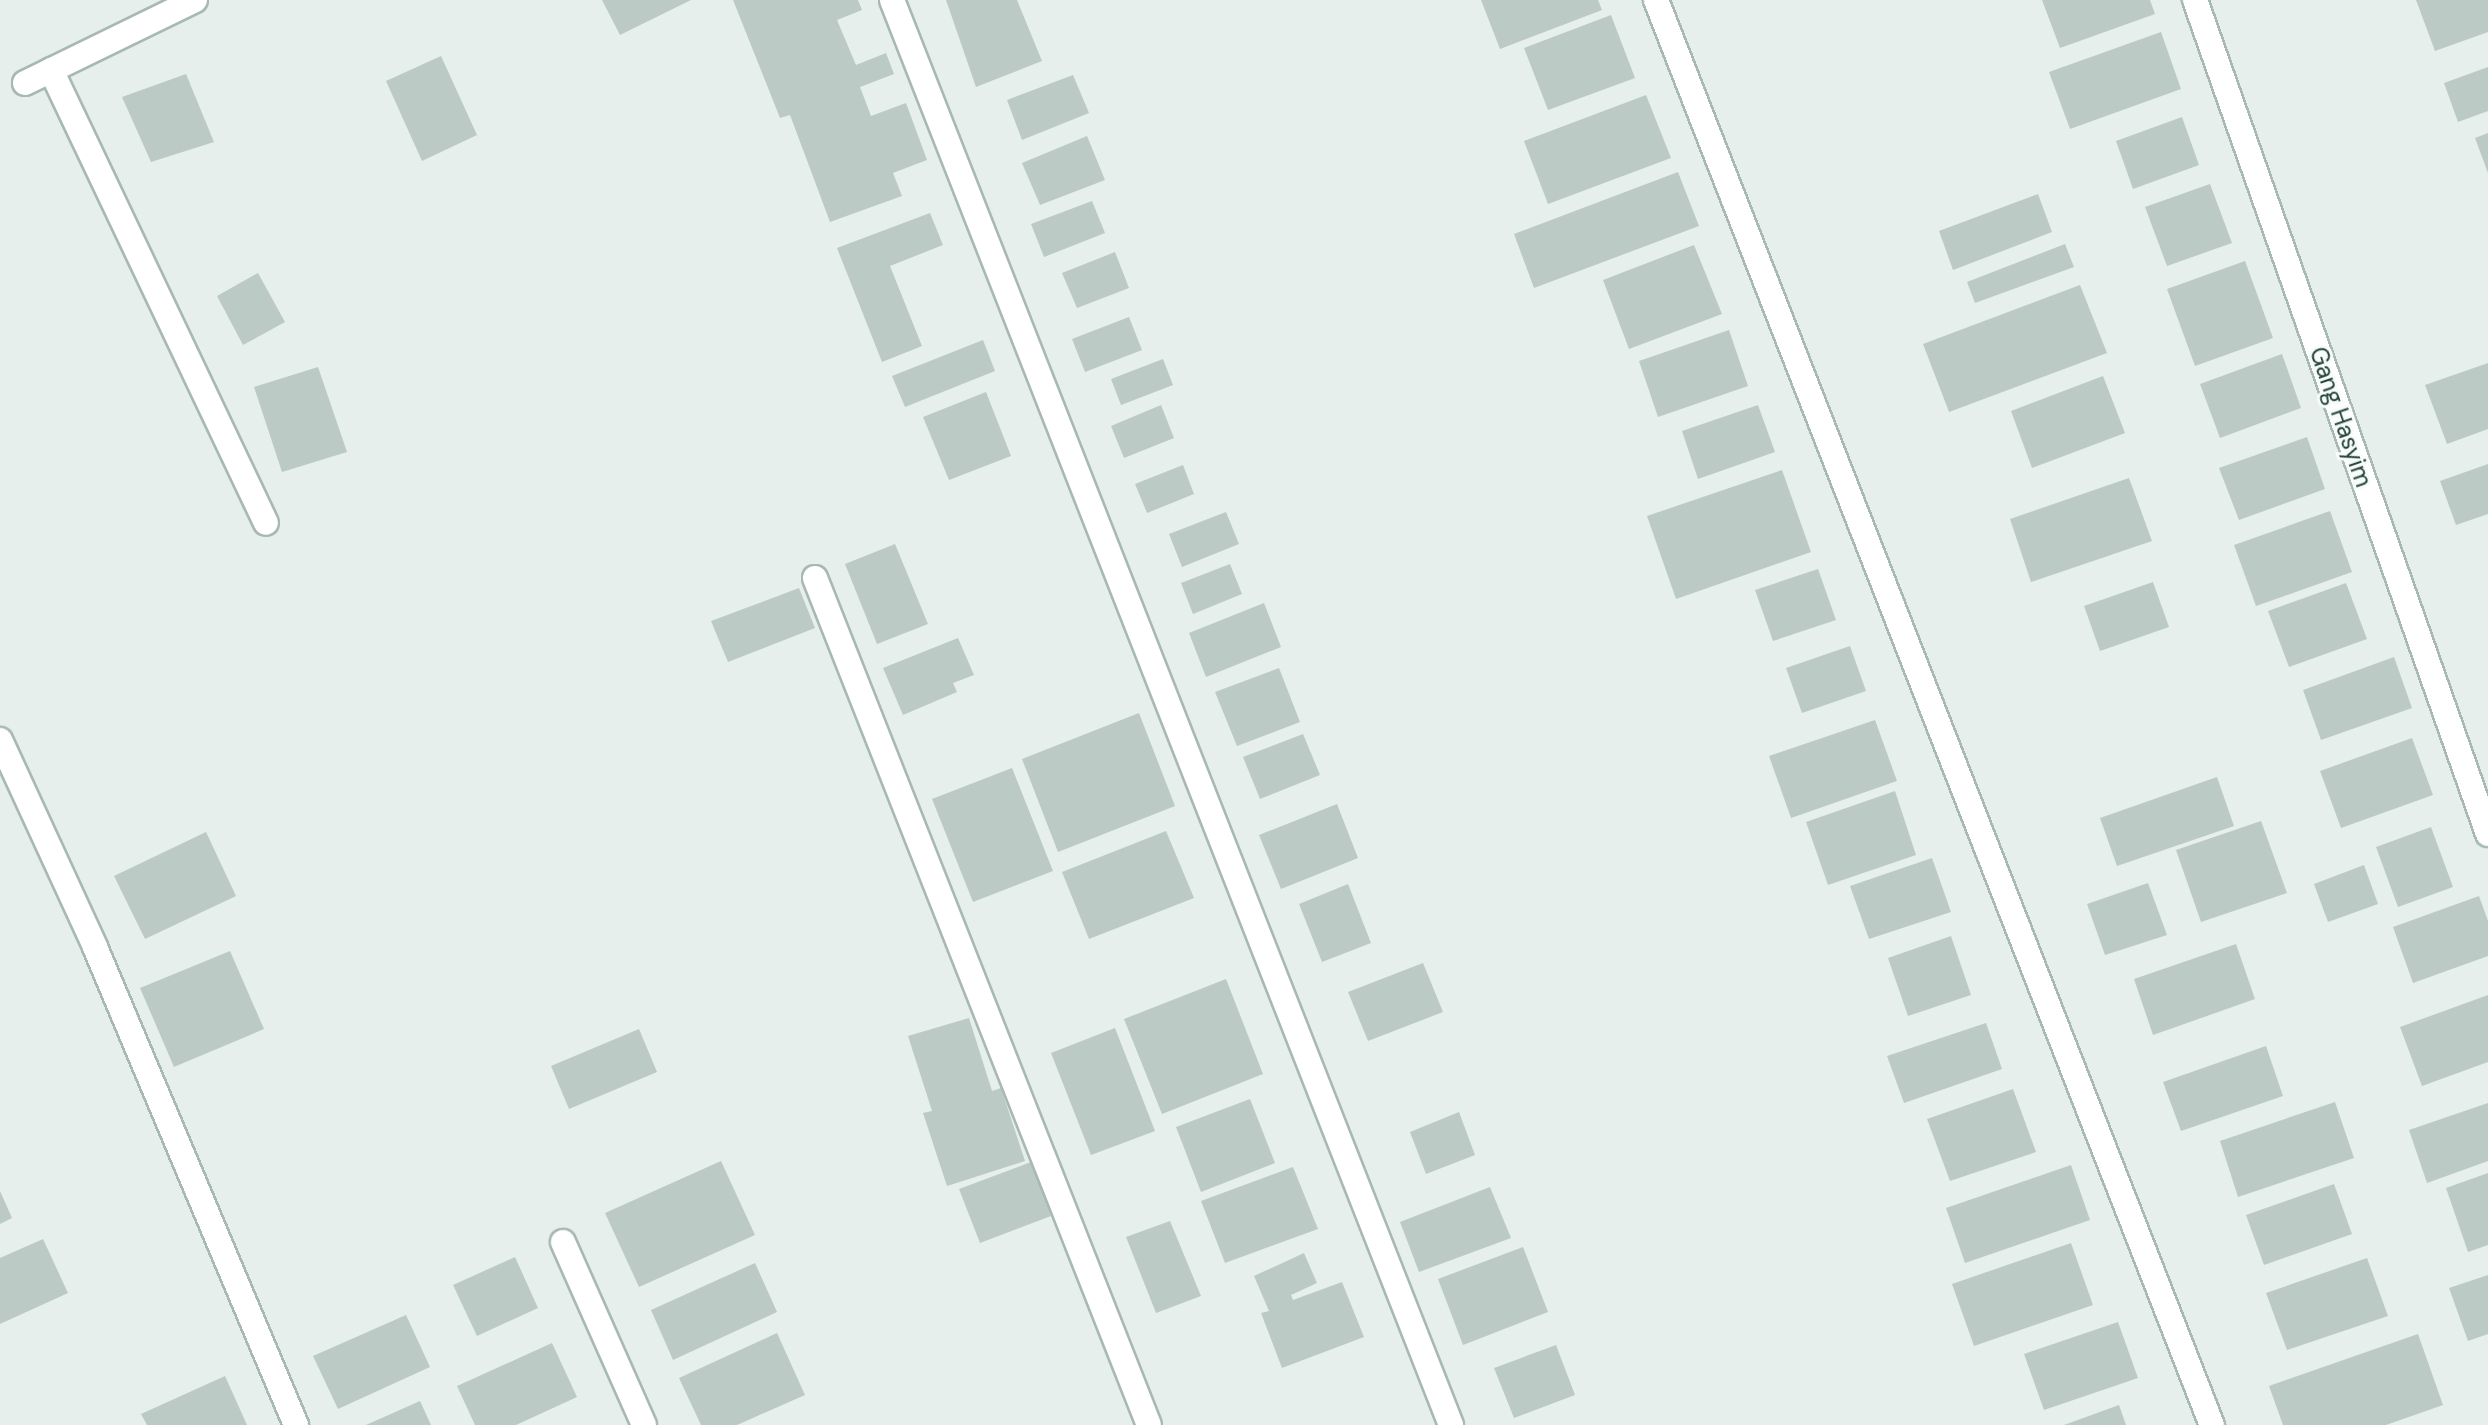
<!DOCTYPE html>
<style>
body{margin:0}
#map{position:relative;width:2488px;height:1425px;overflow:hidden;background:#e6efeb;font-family:"DM Sans",sans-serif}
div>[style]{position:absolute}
.building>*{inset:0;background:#bbcac4}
.roads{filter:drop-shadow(2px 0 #a8b8b2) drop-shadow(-2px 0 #a8b8b2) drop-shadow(0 2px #a8b8b2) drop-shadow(0 -2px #a8b8b2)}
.street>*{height:24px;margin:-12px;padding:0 12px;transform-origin:12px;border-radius:12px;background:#fff}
span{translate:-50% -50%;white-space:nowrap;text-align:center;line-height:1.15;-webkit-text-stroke:6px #f7fbf9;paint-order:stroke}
.street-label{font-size:24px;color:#24423a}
</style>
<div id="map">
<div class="building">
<i style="clip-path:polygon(602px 0,691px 0,620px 35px)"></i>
<i style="clip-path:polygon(733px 0,858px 0,862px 10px,837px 20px,856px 65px,886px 53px,894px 74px,860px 87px,871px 116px,906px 103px,927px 160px,893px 173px,902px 196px,830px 222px,790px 115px,780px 118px)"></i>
<i style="clip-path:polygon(946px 0,1017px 0,1042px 61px,976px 87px)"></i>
<i style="clip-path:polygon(1481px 0,1598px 0,1602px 10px,1500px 49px)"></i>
<i style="clip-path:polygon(2042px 0,2150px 0,2155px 14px,2060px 48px)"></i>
<i style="clip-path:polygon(2416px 0,2488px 0,2488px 32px,2435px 51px)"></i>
<i style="clip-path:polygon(1611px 15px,1635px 78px,1548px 110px,1524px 48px)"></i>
<i style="clip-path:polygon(2161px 32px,2181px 89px,2070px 129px,2049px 72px)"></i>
<i style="clip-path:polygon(441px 56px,477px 135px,422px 161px,386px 81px)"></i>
<i style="clip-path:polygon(2488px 67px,2488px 111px,2458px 122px,2444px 83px)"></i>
<i style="clip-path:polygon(186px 74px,214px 142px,151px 162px,122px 97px)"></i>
<i style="clip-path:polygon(1073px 75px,1089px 113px,1022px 140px,1007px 100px)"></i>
<i style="clip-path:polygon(1646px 95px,1671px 158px,1548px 204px,1524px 141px)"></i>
<i style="clip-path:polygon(2182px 117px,2199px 165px,2133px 189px,2116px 141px)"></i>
<i style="clip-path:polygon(2488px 133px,2488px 173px,2475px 138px)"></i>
<i style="clip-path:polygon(1087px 136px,1105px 180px,1040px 205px,1022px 163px)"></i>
<i style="clip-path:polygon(1678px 172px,1699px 226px,1534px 288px,1514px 234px)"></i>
<i style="clip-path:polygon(2210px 184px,2232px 243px,2167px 266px,2145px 207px)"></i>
<i style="clip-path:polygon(2038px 194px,2052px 232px,1953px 270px,1939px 231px)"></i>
<i style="clip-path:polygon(1092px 201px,1105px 233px,1044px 257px,1031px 224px)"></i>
<i style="clip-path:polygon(930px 213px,943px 245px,890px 266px,922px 346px,882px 362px,837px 248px)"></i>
<i style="clip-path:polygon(2065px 244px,2074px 267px,1975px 303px,1967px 282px)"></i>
<i style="clip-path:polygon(1694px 245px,1722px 314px,1629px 349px,1603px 280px)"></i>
<i style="clip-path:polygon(1115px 252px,1129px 288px,1077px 308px,1062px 273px)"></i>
<i style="clip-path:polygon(2245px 261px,2273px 338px,2195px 366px,2167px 289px)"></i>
<i style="clip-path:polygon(258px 273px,285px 322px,243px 345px,217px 296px)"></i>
<i style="clip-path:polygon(2080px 285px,2107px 353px,1949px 412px,1923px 344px)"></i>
<i style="clip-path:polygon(1129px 317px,1142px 350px,1085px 372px,1072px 339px)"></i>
<i style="clip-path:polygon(1729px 330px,1748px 386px,1658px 417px,1639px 361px)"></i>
<i style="clip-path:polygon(983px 340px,995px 371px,905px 407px,892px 376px)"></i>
<i style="clip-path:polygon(2282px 354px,2301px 408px,2220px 438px,2200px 384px)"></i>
<i style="clip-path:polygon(1163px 359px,1173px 385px,1121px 405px,1111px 379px)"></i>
<i style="clip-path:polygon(2488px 363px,2488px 429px,2447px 444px,2425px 385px)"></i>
<i style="clip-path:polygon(318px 367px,347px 452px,282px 472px,254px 387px)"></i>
<i style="clip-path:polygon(2103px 376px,2125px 433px,2032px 468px,2011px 411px)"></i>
<i style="clip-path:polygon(986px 392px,1011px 456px,949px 480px,923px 417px)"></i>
<i style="clip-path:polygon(1161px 405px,1174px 438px,1124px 458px,1111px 426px)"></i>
<i style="clip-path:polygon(1758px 405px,1775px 452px,1698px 479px,1682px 431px)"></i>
<i style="clip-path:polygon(2307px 437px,2325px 489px,2239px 520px,2219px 468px)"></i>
<i style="clip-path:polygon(2488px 464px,2488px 514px,2456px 525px,2440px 481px)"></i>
<i style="clip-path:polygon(1183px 465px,1194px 494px,1147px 513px,1135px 484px)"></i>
<i style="clip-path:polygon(1782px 470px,1811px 552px,1676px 599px,1647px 516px)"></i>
<i style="clip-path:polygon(2129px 478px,2152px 541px,2031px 582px,2010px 519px)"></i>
<i style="clip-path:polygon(2330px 511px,2352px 572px,2256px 606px,2234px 545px)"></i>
<i style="clip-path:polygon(1226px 512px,1239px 544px,1182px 567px,1169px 534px)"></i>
<i style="clip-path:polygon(895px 544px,928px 624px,877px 644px,845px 564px)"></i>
<i style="clip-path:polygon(1230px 564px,1242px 594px,1193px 614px,1181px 583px)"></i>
<i style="clip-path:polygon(1818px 569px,1836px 620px,1773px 641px,1755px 590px)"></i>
<i style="clip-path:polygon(2153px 582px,2169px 627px,2100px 651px,2084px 606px)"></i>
<i style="clip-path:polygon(2346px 583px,2367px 639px,2289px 667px,2268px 611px)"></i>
<i style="clip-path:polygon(799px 588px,815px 628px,728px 662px,711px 621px)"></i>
<i style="clip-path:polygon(1264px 603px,1281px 647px,1206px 677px,1189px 633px)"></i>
<i style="clip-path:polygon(958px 638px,974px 675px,953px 683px,957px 692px,903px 715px,883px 668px)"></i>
<i style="clip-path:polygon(1850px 646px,1866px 691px,1802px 713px,1786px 668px)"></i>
<i style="clip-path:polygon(2394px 657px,2412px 708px,2321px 740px,2303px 690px)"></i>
<i style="clip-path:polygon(1279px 668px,1300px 722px,1237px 746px,1215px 692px)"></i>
<i style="clip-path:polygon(1139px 713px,1175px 806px,1058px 852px,1022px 759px)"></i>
<i style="clip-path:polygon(1875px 720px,1897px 781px,1791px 818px,1769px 756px)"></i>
<i style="clip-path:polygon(1303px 734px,1320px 775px,1260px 799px,1243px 757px)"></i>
<i style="clip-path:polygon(2412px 738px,2433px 795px,2341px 828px,2320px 771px)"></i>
<i style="clip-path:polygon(1012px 768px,1053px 871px,973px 902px,932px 799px)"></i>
<i style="clip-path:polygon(2217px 777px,2234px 826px,2117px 866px,2100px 818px)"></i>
<i style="clip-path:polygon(1895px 791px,1916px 855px,1828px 885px,1806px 822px)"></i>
<i style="clip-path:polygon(1337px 804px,1358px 858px,1281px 889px,1259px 835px)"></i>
<i style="clip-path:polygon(2261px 821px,2287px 893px,2201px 922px,2176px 850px)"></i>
<i style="clip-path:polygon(2431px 827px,2453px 887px,2398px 907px,2376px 847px)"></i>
<i style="clip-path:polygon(1166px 831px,1194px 898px,1089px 939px,1062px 872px)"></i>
<i style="clip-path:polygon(206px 832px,236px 896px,145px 939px,114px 876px)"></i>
<i style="clip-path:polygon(1932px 858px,1951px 912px,1869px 939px,1850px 886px)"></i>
<i style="clip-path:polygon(2364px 865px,2378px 904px,2328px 922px,2314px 884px)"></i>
<i style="clip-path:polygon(2148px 883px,2167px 935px,2105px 955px,2087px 904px)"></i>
<i style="clip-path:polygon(1348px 884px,1371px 943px,1322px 962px,1299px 904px)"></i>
<i style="clip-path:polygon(2479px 896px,2488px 921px,2488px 956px,2413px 983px,2393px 927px)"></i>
<i style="clip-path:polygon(1951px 936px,1971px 995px,1908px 1016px,1888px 958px)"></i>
<i style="clip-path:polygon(2236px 944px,2255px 999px,2153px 1035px,2134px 979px)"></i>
<i style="clip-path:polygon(230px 951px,264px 1029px,174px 1067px,140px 988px)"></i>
<i style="clip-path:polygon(1423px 963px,1443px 1012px,1368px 1041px,1348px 992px)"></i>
<i style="clip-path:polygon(1226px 979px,1263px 1074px,1162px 1114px,1124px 1019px)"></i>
<i style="clip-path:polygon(2488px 995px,2488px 1062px,2422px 1086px,2400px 1027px)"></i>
<i style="clip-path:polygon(969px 1018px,992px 1091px,1001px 1088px,1025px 1161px,947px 1186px,923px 1113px,932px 1111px,908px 1036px)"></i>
<i style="clip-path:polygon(1986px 1023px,2002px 1069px,1904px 1103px,1887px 1056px)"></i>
<i style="clip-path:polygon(1115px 1028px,1155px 1131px,1091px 1155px,1051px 1053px)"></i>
<i style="clip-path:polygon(639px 1029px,657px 1072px,569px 1109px,551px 1066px)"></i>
<i style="clip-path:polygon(2266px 1046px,2283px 1096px,2181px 1131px,2163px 1082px)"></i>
<i style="clip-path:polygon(2013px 1089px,2036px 1152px,1950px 1181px,1927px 1119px)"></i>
<i style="clip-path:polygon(1250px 1099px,1275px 1163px,1201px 1192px,1176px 1127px)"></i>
<i style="clip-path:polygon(2335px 1102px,2354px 1158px,2238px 1197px,2220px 1141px)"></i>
<i style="clip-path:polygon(2488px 1103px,2488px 1161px,2427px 1183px,2409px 1130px)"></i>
<i style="clip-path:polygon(1459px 1112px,1475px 1155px,1426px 1174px,1410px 1132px)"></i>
<i style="clip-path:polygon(721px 1161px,755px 1235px,639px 1287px,605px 1213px)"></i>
<i style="clip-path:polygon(1031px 1162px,1051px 1216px,980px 1243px,959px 1189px)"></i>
<i style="clip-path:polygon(2071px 1165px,2090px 1220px,1965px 1263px,1946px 1208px)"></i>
<i style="clip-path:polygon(1293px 1167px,1318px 1229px,1225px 1263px,1201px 1201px)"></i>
<i style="clip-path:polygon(2488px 1173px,2488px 1245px,2468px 1252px,2446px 1188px)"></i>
<i style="clip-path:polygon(2334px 1184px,2352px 1234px,2264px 1265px,2246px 1215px)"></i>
<i style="clip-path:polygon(1490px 1187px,1511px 1238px,1419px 1272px,1400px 1222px)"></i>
<i style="clip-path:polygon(0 1191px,12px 1218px,0 1224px)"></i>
<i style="clip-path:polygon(1170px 1221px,1201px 1296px,1156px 1313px,1126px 1237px)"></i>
<i style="clip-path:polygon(43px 1239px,68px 1293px,0 1324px,0 1258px)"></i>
<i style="clip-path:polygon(2071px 1243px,2093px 1305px,1974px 1346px,1952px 1284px)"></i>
<i style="clip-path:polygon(1523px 1247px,1548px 1312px,1463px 1345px,1438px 1279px)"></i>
<i style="clip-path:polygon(1304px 1253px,1317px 1283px,1291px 1295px,1293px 1300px,1342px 1282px,1364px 1337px,1282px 1368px,1261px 1313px,1269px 1311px,1254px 1276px)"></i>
<i style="clip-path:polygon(515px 1257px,538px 1308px,477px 1336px,453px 1285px)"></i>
<i style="clip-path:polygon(2367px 1258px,2388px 1316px,2287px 1350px,2266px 1293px)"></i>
<i style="clip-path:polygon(755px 1263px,777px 1312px,673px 1360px,651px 1310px)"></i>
<i style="clip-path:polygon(2488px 1275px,2488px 1334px,2468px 1341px,2449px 1288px)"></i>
<i style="clip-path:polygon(406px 1315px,430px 1367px,338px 1409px,313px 1356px)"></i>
<i style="clip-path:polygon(2118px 1322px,2138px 1378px,2044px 1410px,2024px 1354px)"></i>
<i style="clip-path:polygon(777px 1333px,805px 1395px,737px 1425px,701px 1425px,679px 1378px)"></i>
<i style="clip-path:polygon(2418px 1334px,2443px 1405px,2386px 1425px,2283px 1425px,2269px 1386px)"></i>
<i style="clip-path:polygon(552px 1343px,577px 1397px,516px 1425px,475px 1425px,457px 1386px)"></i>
<i style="clip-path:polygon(1556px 1345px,1575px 1395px,1514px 1418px,1494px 1368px)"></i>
<i style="clip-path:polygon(225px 1376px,247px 1425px,147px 1425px,141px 1414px)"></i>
<i style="clip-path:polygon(420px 1401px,431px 1425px,366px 1425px)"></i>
<i style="clip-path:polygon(2119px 1405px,2126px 1425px,2064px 1425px)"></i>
</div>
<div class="roads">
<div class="street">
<i style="left:892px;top:0;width:1531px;rotate:68.58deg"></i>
<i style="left:1656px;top:0;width:1530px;rotate:68.69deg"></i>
<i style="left:2195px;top:0;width:884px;rotate:70.64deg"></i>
<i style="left:51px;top:70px;width:501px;rotate:64.61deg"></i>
<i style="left:25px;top:83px;width:189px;rotate:-26deg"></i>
<i style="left:815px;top:578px;width:910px;rotate:68.48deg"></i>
<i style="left:0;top:740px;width:228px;rotate:65.3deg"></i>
<i style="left:95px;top:947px;width:519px;rotate:67.19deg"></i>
<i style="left:563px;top:1242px;width:200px;rotate:66.1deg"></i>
</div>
</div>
<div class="street-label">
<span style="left:2341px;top:417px;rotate:71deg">Gang Hasyim</span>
</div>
</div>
